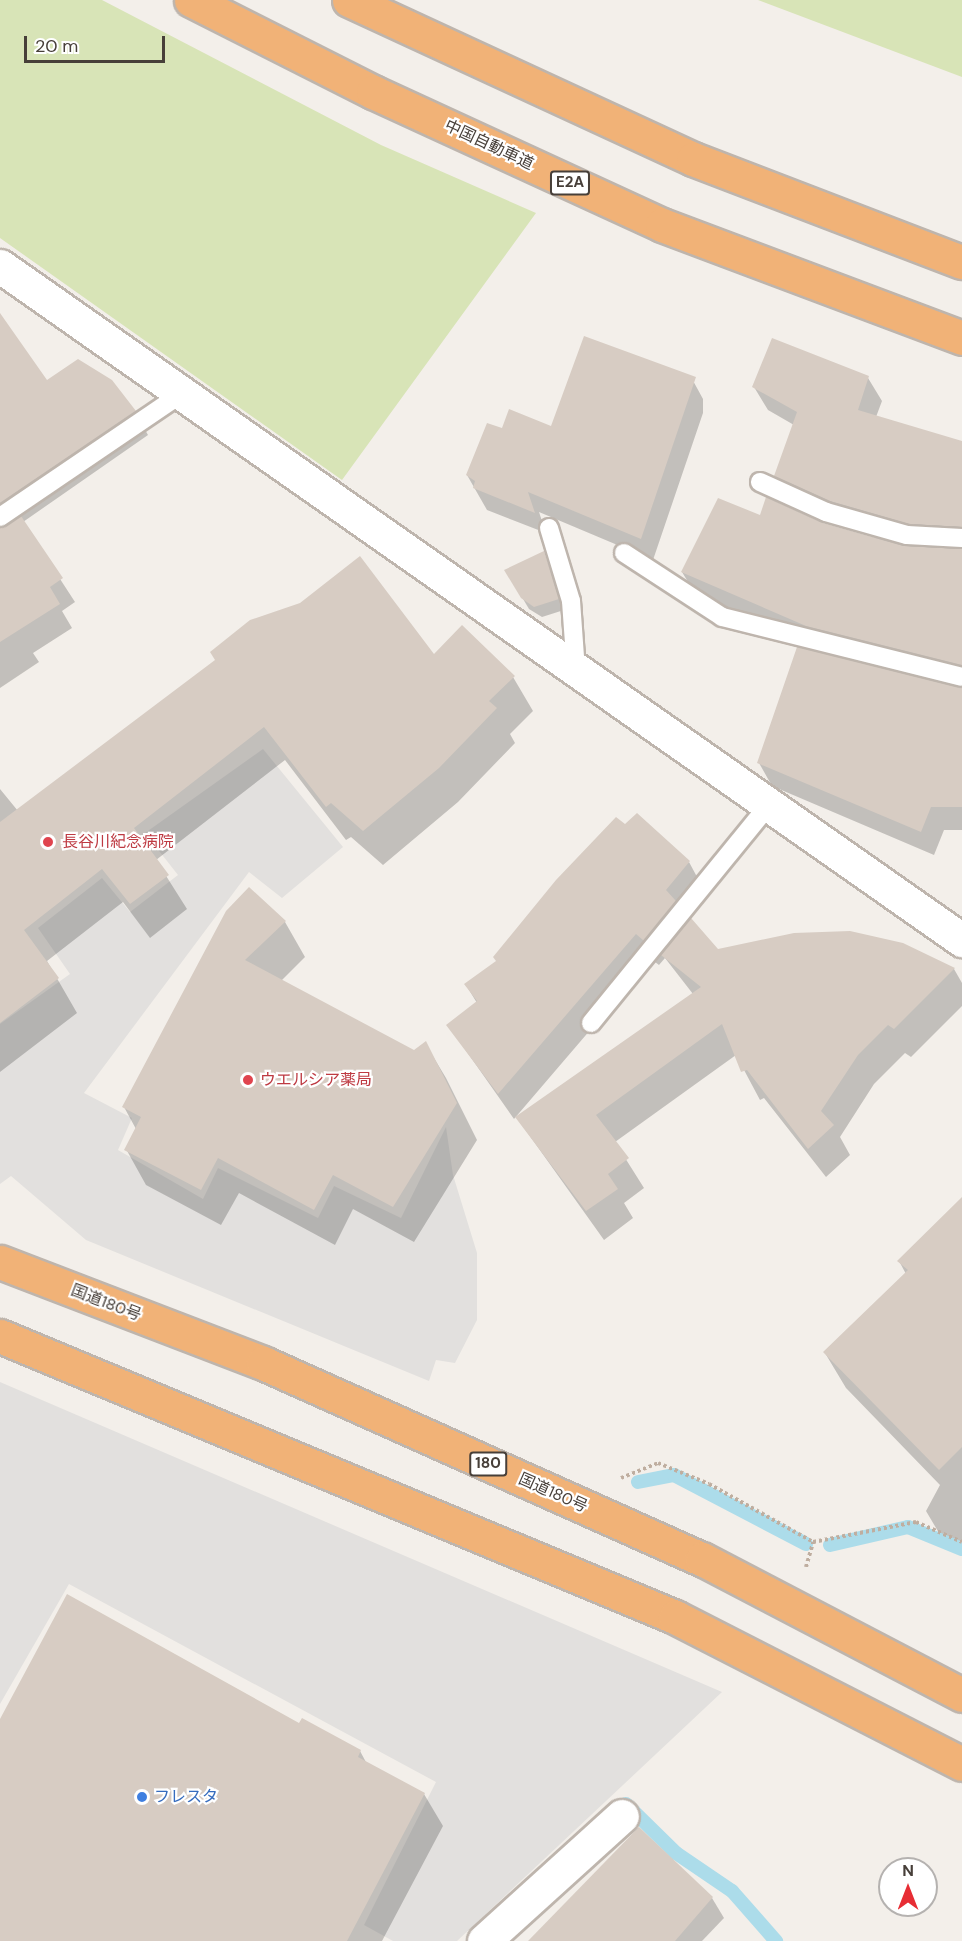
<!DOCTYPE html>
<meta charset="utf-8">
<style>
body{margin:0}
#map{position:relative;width:962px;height:1941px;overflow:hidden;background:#f3efea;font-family:"DM Sans","Noto Sans JP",sans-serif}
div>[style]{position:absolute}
.green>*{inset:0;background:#d8e4b7}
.parking>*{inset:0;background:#e2e0de}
.shadow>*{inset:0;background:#0003}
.stream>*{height:14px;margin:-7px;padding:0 7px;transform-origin:7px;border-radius:7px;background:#acdcea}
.building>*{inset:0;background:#d7ccc3}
.path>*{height:4px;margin-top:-2px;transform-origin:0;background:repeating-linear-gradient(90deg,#bfaea0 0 3px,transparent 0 6px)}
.roads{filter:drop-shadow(2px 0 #beb5ad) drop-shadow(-2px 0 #beb5ad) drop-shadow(0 2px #beb5ad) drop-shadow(0 -2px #beb5ad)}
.lane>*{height:18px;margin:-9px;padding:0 9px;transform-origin:9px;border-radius:9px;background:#fff}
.street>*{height:33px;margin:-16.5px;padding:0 16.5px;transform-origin:16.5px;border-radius:16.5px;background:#fff}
.highway>*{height:33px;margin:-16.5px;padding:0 16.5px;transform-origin:16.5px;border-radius:16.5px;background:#f1b277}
.dots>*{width:16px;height:16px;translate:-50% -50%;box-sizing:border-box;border:3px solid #fff;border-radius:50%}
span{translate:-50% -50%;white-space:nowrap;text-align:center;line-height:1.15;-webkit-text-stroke:4.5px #fff;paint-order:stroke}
.shield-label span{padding:2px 4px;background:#fff;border:2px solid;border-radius:4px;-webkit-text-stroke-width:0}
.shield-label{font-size:15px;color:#473f39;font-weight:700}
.street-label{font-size:16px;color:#473f39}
.health-label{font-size:16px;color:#be3a42}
.left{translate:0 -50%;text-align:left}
.shop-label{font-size:16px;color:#366cbe}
.north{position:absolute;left:878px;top:1857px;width:60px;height:60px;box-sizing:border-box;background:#fff;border:2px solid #b5b2b0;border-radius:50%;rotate:0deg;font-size:16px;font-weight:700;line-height:24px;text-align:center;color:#473f39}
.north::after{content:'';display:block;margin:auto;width:21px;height:27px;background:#e72d34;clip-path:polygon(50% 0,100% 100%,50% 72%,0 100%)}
.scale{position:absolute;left:24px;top:36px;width:141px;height:27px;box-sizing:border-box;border:3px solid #473f39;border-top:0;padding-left:8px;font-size:18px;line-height:21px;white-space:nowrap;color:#473f39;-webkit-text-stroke:4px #fff;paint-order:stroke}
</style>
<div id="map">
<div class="green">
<i style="clip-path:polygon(0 0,102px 0,381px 145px,536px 213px,342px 480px,0 238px)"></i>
<i style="clip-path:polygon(758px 0,962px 0,962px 77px)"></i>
</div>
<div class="parking">
<i style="clip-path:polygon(263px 749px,343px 847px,282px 898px,249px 872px,84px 1093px,132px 1118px,118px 1150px,203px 1199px,218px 1168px,318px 1218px,334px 1186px,401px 1218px,446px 1127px,453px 1175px,477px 1253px,477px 1320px,455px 1363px,436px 1360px,429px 1381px,86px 1240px,11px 1176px,0 1184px,0 1024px,70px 974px,38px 928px,102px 878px,130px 912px,178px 875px,145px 833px)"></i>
<i style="clip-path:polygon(0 1382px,722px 1692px,457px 1941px,393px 1941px,364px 1925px,436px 1782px,69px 1584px,0 1704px)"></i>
</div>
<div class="shadow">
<i style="clip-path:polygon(691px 377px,703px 399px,703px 413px,653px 560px,539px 512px,546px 533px,487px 510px,467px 475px,503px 430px,552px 428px)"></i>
<i style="clip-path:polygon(868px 378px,882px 401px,876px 417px,962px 443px,962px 686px,820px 649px,696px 595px,682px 572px,761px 517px,925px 547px,844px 524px,789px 499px,776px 476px,794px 425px,768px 410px,754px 387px)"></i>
<i style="clip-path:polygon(135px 412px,148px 435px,23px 522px,75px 602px,62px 611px,72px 628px,33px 653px,39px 662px,0 688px,0 429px)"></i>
<i style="clip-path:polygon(544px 553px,564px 610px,542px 617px,529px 609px,506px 570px)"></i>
<i style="clip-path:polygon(434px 656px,513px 677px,533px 711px,510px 734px,515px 743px,458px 802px,383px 865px,351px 837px,346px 840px,285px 760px,156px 860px,187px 909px,150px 938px,123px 902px,47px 961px,77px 1013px,0 1072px,0 789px,18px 811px)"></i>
<i style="clip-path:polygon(962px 689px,962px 830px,944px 830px,934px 855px,772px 786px,759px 763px)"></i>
<i style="clip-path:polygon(689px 862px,703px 888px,681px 914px,717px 951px,954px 969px,962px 983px,962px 1006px,911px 1057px,905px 1053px,874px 1084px,840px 1137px,850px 1155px,826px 1177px,764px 1098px,760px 1100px,736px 1055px,615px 1142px,644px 1188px,624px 1203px,633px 1218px,604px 1240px,517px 1118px,693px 994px,665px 958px,659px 965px,651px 959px,514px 1119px,448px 1025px,477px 1003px,466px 985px)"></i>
<i style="clip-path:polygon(227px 912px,285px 922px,305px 957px,281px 981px,414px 1052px,425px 1043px,446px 1078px,477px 1140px,414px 1242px,353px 1209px,335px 1245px,239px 1193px,221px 1225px,146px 1185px,126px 1149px,136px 1129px,124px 1107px)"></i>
<i style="clip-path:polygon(962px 1199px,962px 1545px,939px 1533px,926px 1511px,940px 1485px,846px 1388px,825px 1353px,906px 1274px,899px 1261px)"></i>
<i style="clip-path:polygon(0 1722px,300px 1725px,360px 1751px,367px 1764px,424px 1794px,443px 1826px,382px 1941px,8px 1941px,0 1937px)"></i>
<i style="clip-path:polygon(712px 1898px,724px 1918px,702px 1941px,552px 1941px)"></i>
</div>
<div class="stream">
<i style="left:638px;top:1482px;width:37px;rotate:-11deg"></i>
<i style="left:674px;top:1475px;width:149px;rotate:27.6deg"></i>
<i style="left:830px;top:1545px;width:80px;rotate:-13deg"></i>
<i style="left:908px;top:1527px;width:58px;rotate:22.2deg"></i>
<i style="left:626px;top:1804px;width:70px;rotate:44.4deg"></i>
<i style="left:676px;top:1853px;width:68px;rotate:34.2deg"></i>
<i style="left:732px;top:1891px;width:67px;rotate:48.7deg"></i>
</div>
<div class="building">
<i style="clip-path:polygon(0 313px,47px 380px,78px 359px,112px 380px,136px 411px,0 503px)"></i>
<i style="clip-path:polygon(584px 336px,696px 377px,641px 539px,528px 492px,535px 513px,473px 488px,475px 481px,466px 475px,487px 423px,502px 428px,509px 409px,551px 426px)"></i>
<i style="clip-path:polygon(772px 338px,869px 376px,858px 410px,962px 441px,962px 527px,909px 524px,830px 501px,774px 476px,797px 412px,752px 387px)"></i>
<i style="clip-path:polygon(766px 497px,823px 523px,904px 546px,962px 549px,962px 665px,806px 626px,681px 572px,718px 498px,760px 515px)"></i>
<i style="clip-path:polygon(21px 516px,63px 578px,50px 587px,60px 604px,0 642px,0 528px)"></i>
<i style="clip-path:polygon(544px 551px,559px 599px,534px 607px,521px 598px,504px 570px)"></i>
<i style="clip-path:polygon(360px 556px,434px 654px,462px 625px,515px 676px,489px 701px,497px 708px,439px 768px,363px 831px,331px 803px,326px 807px,264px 727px,134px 828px,169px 875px,130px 904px,102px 869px,24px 930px,59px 978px,0 1023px,0 822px,215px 660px,210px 652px,250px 620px,300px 603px)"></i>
<i style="clip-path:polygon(797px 647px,962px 688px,962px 807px,931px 807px,921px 832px,757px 763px)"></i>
<i style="clip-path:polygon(637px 813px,690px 861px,666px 890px,676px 901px,644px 941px,636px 934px,498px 1094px,446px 1025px,477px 1001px,464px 984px,496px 961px,493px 957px,556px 880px,616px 817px,625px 824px)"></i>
<i style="clip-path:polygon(249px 887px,286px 921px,245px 960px,414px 1050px,426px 1041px,457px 1103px,393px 1207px,333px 1175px,314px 1210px,218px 1158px,201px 1190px,124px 1150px,141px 1117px,122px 1107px,226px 911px)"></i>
<i style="clip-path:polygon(691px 918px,718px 949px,794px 933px,850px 931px,903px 943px,955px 968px,894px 1029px,888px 1025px,858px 1055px,821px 1111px,834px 1125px,808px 1149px,747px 1070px,741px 1072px,722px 1024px,596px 1115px,629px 1158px,608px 1174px,618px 1189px,586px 1211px,515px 1117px,701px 987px,661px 955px)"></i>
<i style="clip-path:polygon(962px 1197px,962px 1447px,939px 1470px,823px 1352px,908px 1270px,897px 1261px)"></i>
<i style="clip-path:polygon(67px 1594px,299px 1723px,302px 1718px,361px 1750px,358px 1757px,425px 1793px,347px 1941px,0 1941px,0 1719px)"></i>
<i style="clip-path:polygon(639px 1827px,713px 1897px,675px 1941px,528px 1941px)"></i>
</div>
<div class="path">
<i style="left:621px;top:1478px;width:40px;rotate:-22deg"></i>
<i style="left:658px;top:1463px;width:55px;rotate:22.4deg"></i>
<i style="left:709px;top:1484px;width:119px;rotate:29.1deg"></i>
<i style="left:813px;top:1542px;width:105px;rotate:-11deg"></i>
<i style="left:916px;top:1522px;width:50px;rotate:23.5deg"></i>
<i style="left:806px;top:1567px;width:26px;rotate:-74deg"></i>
</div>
<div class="roads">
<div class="lane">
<i style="left:760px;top:482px;width:72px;rotate:24.4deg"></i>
<i style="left:826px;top:512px;width:84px;rotate:15.9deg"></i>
<i style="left:907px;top:535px;width:55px;rotate:3.1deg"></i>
<i style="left:0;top:517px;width:219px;rotate:-34.2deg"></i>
<i style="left:549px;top:528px;width:76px;rotate:73.2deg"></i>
<i style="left:571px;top:601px;width:69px;rotate:85.9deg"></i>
<i style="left:624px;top:553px;width:117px;rotate:33.1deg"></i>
<i style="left:722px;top:617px;width:247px;rotate:14deg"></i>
<i style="left:591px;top:1023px;width:281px;rotate:-50.8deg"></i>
</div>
<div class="street">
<i style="left:0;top:266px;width:1175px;rotate:35.02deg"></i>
<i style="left:484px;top:1941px;width:186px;rotate:-42.2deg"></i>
</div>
<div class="highway">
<i style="left:191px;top:0;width:204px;rotate:26.8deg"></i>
<i style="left:373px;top:92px;width:318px;rotate:24.7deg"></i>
<i style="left:662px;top:225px;width:321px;rotate:20.6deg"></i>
<i style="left:349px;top:0;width:379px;rotate:24.8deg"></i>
<i style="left:693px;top:159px;width:288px;rotate:21deg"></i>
<i style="left:0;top:1262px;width:282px;rotate:21deg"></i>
<i style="left:263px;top:1363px;width:481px;rotate:24.1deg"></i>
<i style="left:702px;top:1559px;width:293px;rotate:27.6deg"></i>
<i style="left:0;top:1336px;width:731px;rotate:22.6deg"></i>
<i style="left:675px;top:1617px;width:322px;rotate:27.1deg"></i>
</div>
</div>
<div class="dots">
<i style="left:48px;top:842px;background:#e0444e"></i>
<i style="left:248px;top:1080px;background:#e0444e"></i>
<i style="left:142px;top:1797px;background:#3f7fe0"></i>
</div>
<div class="shield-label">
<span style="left:570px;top:183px">E2A</span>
<span style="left:488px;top:1464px">180</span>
</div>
<div class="street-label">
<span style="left:489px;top:145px;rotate:25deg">中国自動車道</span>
<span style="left:106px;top:1303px;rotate:21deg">国道180号</span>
<span style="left:553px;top:1493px;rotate:24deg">国道180号</span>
</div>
<div class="health-label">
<span class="left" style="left:62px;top:842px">長谷川紀念病院</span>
<span class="left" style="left:260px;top:1080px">ウエルシア薬局</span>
</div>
<div class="shop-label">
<span class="left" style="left:154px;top:1797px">フレスタ</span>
</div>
<div class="north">N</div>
<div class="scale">20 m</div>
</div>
